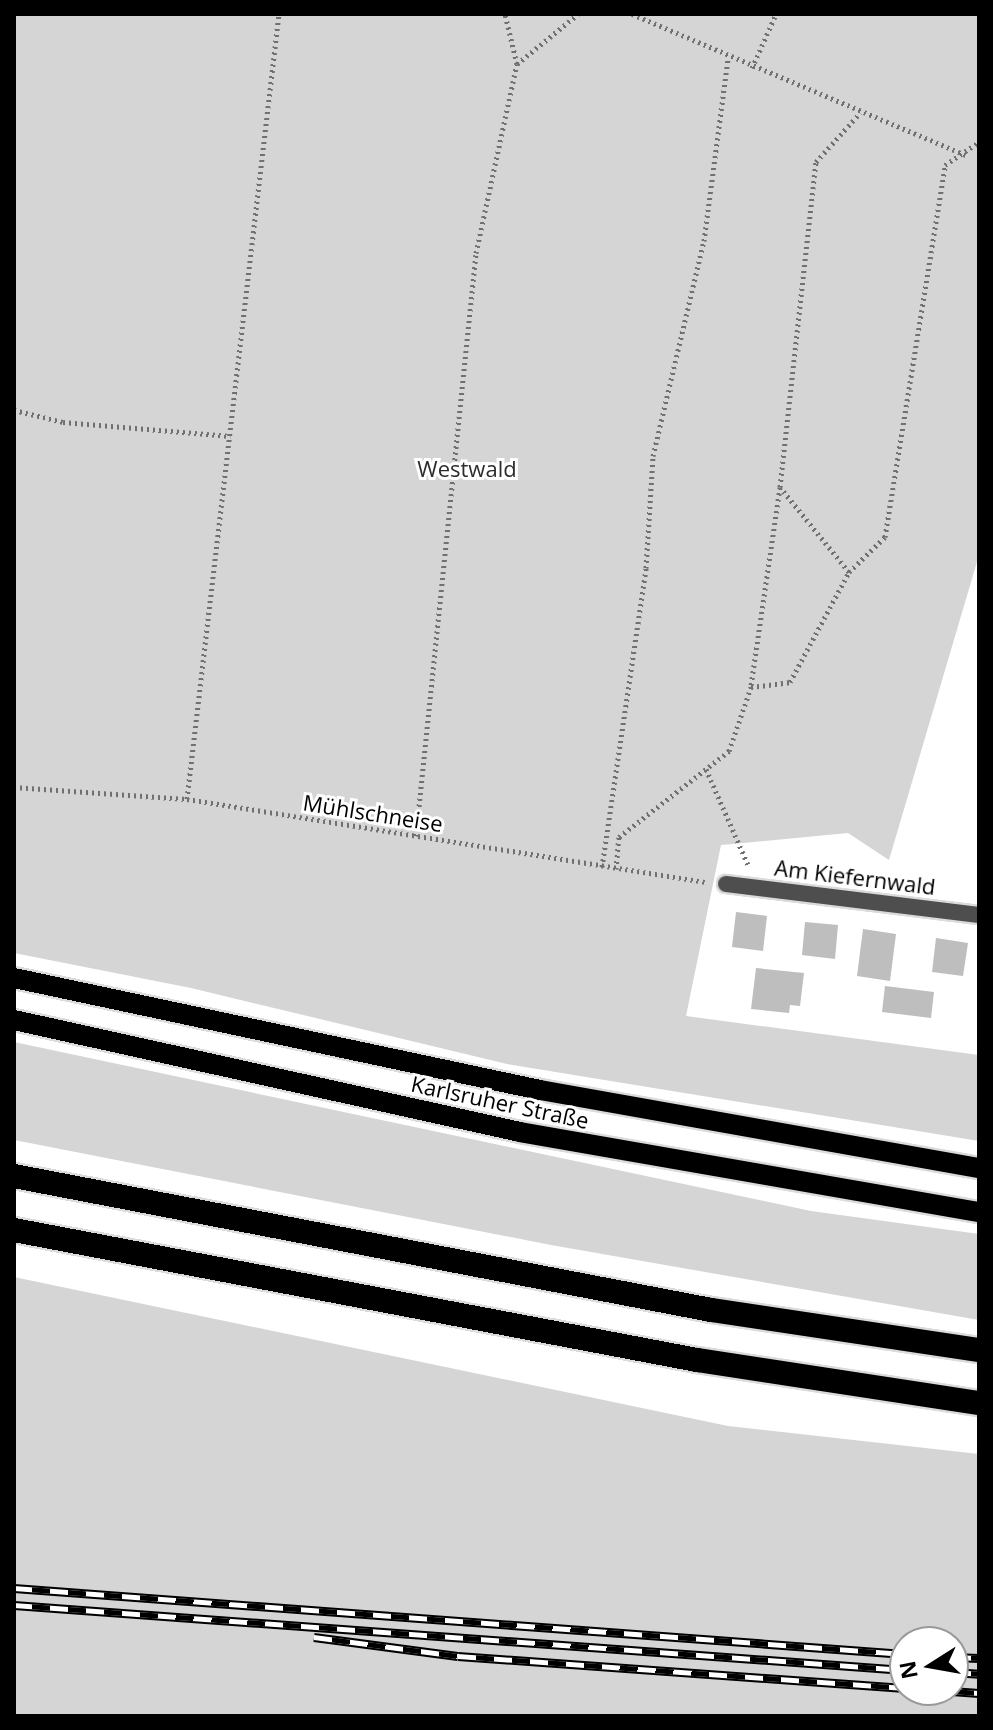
<!DOCTYPE html>
<meta charset="utf-8">
<style>
body{margin:0}
#map{position:relative;width:993px;height:1730px;overflow:hidden;background:#fff;font-family:"Open Sans",sans-serif}
div>[style]{position:absolute}
.green>*{inset:0;background:#d5d5d5}
.building>*{inset:0;background:#bebebe}
.path>*{height:5px;margin-top:-2.5px;transform-origin:0;background:repeating-linear-gradient(90deg,#707070 0 2px,transparent 0 6px)}
.roads{filter:drop-shadow(2px 0 #dbdbdb) drop-shadow(-2px 0 #dbdbdb) drop-shadow(0 2px #dbdbdb) drop-shadow(0 -2px #dbdbdb)}
.minor>*{height:16px;margin:-8px;padding:0 8px;transform-origin:8px;border-radius:8px;background:#4e4e4e}
.primary>*{height:20px;margin:-10px;padding:0 10px;transform-origin:10px;border-radius:10px;background:#000}
.motorway>*{height:24px;margin:-12px;padding:0 12px;transform-origin:12px;border-radius:12px;background:#000}
.rail>*{height:9px;margin-top:-4.5px;transform-origin:0;background:repeating-linear-gradient(90deg,#fff 0 18px,#000 0 36px);box-sizing:border-box;border-block:2px solid #000}
span{translate:-50% -50%;white-space:nowrap;text-align:center;line-height:1.15;-webkit-text-stroke:6px #fff;paint-order:stroke}
.park-label{font-size:22px;color:#2c2c2c}
.street-label{font-size:22px;color:#000}
.frame{position:absolute;inset:0;border:16px solid #000;pointer-events:none}
.north{position:absolute;left:889px;top:1626px;width:80px;height:80px;box-sizing:border-box;background:#fff;border:2px solid #999;border-radius:50%;rotate:259deg;font-size:22px;font-weight:700;line-height:32px;text-align:center;color:#000}
.north::after{content:'';display:block;margin:auto;width:28px;height:36px;background:#000;clip-path:polygon(50% 0,100% 100%,50% 72%,0 100%)}
</style>
<div id="map">
<div class="green">
<i style="clip-path:polygon(14px 14px,979px 14px,979px 555px,889px 860px,848px 833px,721px 845px,686px 1016px,979px 1055px,979px 1141px,507px 1064px,191px 988px,14px 953px)"></i>
<i style="clip-path:polygon(14px 1042px,811px 1211px,979px 1234px,979px 1320px,551px 1245px,14px 1140px)"></i>
<i style="clip-path:polygon(evenodd,14px 1277px,728px 1426px,979px 1454px,979px 1716px,14px 1716px,14px 1277px,953px 1642px,953px 1690px,905px 1690px,905px 1642px,953px 1642px)"></i>
</div>
<div class="building">
<i style="clip-path:polygon(736px 912px,767px 916px,763px 951px,732px 947px)"></i>
<i style="clip-path:polygon(805px 922px,838px 925px,835px 959px,802px 955px)"></i>
<i style="clip-path:polygon(863px 929px,896px 934px,890px 981px,857px 976px)"></i>
<i style="clip-path:polygon(936px 938px,968px 943px,963px 976px,932px 972px)"></i>
<i style="clip-path:polygon(756px 968px,804px 973px,800px 1006px,790px 1005px,789px 1013px,751px 1009px)"></i>
<i style="clip-path:polygon(885px 986px,934px 992px,931px 1018px,882px 1012px)"></i>
</div>
<div class="path">
<i style="left:632px;top:14px;width:363px;rotate:22.9deg"></i>
<i style="left:517px;top:64px;width:79px;rotate:-39.3deg"></i>
<i style="left:752px;top:68px;width:59px;rotate:-66deg"></i>
<i style="left:14px;top:410px;width:50px;rotate:13.8deg"></i>
<i style="left:63px;top:422px;width:168px;rotate:4.8deg"></i>
<i style="left:780px;top:487px;width:327px;rotate:-83.7deg"></i>
<i style="left:816px;top:162px;width:66px;rotate:-48.1deg"></i>
<i style="left:849px;top:572px;width:50px;rotate:-44.2deg"></i>
<i style="left:885px;top:537px;width:377px;rotate:-80.8deg"></i>
<i style="left:945px;top:165px;width:41px;rotate:-34.1deg"></i>
<i style="left:706px;top:769px;width:107px;rotate:66.3deg"></i>
<i style="left:14px;top:787px;width:173px;rotate:4deg"></i>
<i style="left:187px;top:799px;width:526px;rotate:9.09deg"></i>
<i style="left:187px;top:799px;width:790px;rotate:-83.32deg"></i>
<i style="left:416px;top:836px;width:586px;rotate:-84.12deg"></i>
<i style="left:476px;top:253px;width:193px;rotate:-77.8deg"></i>
<i style="left:517px;top:64px;width:51px;rotate:-103.5deg"></i>
<i style="left:602px;top:867px;width:302px;rotate:-81.6deg"></i>
<i style="left:646px;top:568px;width:112px;rotate:-86.4deg"></i>
<i style="left:653px;top:456px;width:221px;rotate:-76.7deg"></i>
<i style="left:704px;top:241px;width:185px;rotate:-82.5deg"></i>
<i style="left:616px;top:869px;width:32px;rotate:-85deg"></i>
<i style="left:619px;top:837px;width:140px;rotate:-38deg"></i>
<i style="left:729px;top:751px;width:68px;rotate:-71deg"></i>
<i style="left:751px;top:687px;width:39px;rotate:-7deg"></i>
<i style="left:790px;top:682px;width:125px;rotate:-61.8deg"></i>
<i style="left:849px;top:572px;width:109px;rotate:-129.1deg"></i>
<i style="left:780px;top:487px;width:202px;rotate:98.3deg"></i>
</div>
<div class="roads">
<div class="minor">
<i style="left:726px;top:884px;width:255px;rotate:7deg"></i>
</div>
<div class="primary">
<i style="left:14px;top:978px;width:538px;rotate:12.02deg"></i>
<i style="left:540px;top:1090px;width:446px;rotate:10.1deg"></i>
<i style="left:14px;top:1020px;width:518px;rotate:12.48deg"></i>
<i style="left:520px;top:1132px;width:466px;rotate:9.9deg"></i>
</div>
<div class="motorway">
<i style="left:14px;top:1176px;width:710px;rotate:10.88deg"></i>
<i style="left:711px;top:1310px;width:271px;rotate:8.5deg"></i>
<i style="left:14px;top:1230px;width:695px;rotate:10.78deg"></i>
<i style="left:697px;top:1360px;width:285px;rotate:8.7deg"></i>
</div>
</div>
<div class="rail">
<i style="left:14px;top:1588px;width:893px;rotate:4.24deg"></i>
<i style="left:14px;top:1605px;width:893px;rotate:4.17deg"></i>
<i style="left:314px;top:1637px;width:145px;rotate:7.5deg"></i>
<i style="left:458px;top:1656px;width:448px;rotate:4.1deg"></i>
<i style="left:953px;top:1657px;width:26px;rotate:2deg"></i>
<i style="left:953px;top:1672px;width:26px;rotate:4deg"></i>
<i style="left:938px;top:1690px;width:41px;rotate:4.2deg"></i>
</div>
<div class="park-label">
<span style="left:467px;top:469px">Westwald</span>
</div>
<div class="street-label">
<span style="left:373px;top:813px;rotate:9deg">Mühlschneise</span>
<span style="left:855px;top:877px;rotate:7deg">Am Kiefernwald</span>
<span style="left:500px;top:1102px;rotate:12deg">Karlsruher Straße</span>
</div>
<div class="frame"></div>
<div class="north">N</div>
</div>
